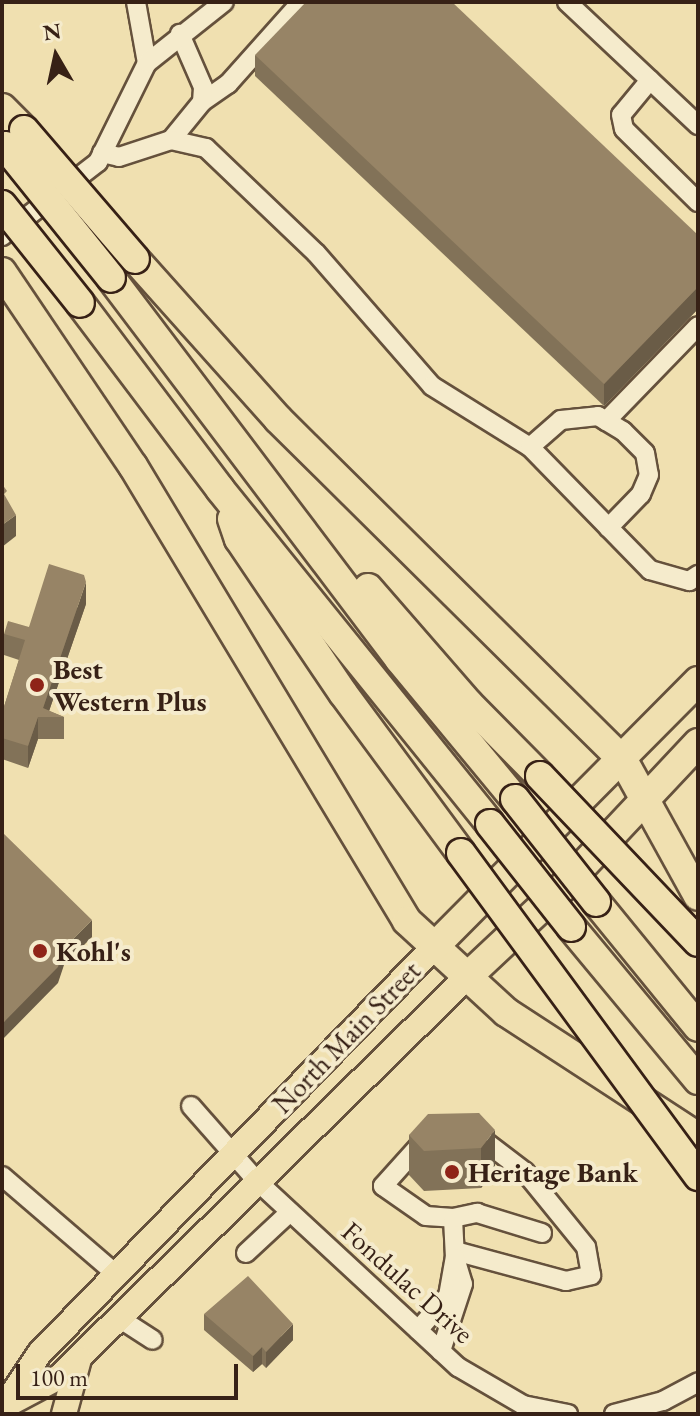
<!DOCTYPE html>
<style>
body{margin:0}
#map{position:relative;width:700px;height:1416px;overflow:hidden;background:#f0e0b0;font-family:"EB Garamond",serif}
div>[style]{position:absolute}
.roads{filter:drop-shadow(2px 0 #65513c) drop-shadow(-2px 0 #65513c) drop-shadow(0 2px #65513c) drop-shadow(0 -2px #65513c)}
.minor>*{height:18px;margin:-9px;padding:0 9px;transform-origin:9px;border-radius:9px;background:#f5ebcc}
.major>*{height:24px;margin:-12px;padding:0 12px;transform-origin:12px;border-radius:12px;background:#f0e0b0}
.highway>*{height:28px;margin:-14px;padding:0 14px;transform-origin:14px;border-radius:14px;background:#f0e0b0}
.bridges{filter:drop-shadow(2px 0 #372116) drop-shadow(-2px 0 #372116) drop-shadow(0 2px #372116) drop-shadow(0 -2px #372116)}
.highway-bridge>*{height:28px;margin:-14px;padding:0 14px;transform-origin:14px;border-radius:14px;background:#f0e0b0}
.wall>*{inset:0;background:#827258}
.shaded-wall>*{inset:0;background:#6a5c47}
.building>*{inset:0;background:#978466}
.dots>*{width:22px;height:22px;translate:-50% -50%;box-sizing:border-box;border:4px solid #f5ebcc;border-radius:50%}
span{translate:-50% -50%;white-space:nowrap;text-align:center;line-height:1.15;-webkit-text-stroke:8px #f5ebcc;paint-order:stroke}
.poi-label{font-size:28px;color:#372116;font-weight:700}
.left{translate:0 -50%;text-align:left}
.street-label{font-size:28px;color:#372116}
.frame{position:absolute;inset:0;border:4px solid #372116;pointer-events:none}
.north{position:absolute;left:16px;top:16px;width:80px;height:80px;-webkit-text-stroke:6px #f5ebcc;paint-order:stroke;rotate:351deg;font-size:22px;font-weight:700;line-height:32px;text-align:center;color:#372116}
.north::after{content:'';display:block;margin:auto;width:28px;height:36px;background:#372116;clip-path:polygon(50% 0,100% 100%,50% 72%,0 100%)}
.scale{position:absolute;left:16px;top:1364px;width:222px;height:36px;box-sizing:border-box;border:4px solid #372116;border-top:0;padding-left:10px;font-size:24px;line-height:28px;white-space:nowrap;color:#372116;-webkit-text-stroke:6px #f5ebcc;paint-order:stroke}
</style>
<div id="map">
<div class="roads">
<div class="minor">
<i style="left:136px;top:2px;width:62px;rotate:79.8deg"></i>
<i style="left:567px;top:2px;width:180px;rotate:43.2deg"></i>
<i style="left:650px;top:80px;width:45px;rotate:129.6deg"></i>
<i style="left:621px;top:115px;width:14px;rotate:78deg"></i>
<i style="left:624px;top:129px;width:104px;rotate:44.6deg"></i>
<i style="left:202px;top:102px;width:32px;rotate:-35deg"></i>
<i style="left:228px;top:84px;width:110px;rotate:-48.3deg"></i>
<i style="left:171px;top:140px;width:49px;rotate:-50.8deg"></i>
<i style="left:202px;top:102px;width:15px;rotate:-86deg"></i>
<i style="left:203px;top:87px;width:58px;rotate:-113.5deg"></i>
<i style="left:102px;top:153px;width:17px;rotate:13deg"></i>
<i style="left:119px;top:157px;width:55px;rotate:-18.1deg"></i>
<i style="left:171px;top:140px;width:36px;rotate:13deg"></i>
<i style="left:206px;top:148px;width:152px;rotate:43.7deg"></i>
<i style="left:316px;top:253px;width:176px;rotate:48.9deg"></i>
<i style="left:432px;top:386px;width:115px;rotate:31.9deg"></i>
<i style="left:530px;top:447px;width:172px;rotate:45.7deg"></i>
<i style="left:650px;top:570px;width:41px;rotate:15.8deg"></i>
<i style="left:689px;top:581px;width:11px;rotate:-34deg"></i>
<i style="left:2px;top:236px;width:121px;rotate:-37.6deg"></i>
<i style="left:98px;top:162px;width:110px;rotate:-63.7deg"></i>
<i style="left:147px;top:63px;width:98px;rotate:-38.4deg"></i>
<i style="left:606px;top:421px;width:132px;rotate:-45.9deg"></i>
<i style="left:530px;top:447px;width:41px;rotate:-41.1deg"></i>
<i style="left:561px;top:420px;width:37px;rotate:-6deg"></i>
<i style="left:598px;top:416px;width:29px;rotate:31deg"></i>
<i style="left:623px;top:431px;width:31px;rotate:45deg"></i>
<i style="left:645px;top:453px;width:22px;rotate:80deg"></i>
<i style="left:649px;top:475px;width:21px;rotate:113deg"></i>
<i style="left:641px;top:494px;width:47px;rotate:134.1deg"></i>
<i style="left:191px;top:1106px;width:100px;rotate:48.7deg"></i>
<i style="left:257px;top:1181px;width:274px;rotate:42.8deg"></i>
<i style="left:458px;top:1367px;width:75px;rotate:30.3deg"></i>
<i style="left:523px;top:1405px;width:46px;rotate:11.3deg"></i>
<i style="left:427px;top:1137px;width:66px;rotate:131.9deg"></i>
<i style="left:383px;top:1186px;width:52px;rotate:34.9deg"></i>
<i style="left:426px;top:1216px;width:27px;rotate:4deg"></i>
<i style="left:2px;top:1176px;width:152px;rotate:40.7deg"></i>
<i style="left:455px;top:1251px;width:115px;rotate:15.1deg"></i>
<i style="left:566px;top:1281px;width:26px;rotate:-13deg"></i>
<i style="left:591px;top:1275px;width:28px;rotate:-100deg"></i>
<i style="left:586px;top:1247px;width:97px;rotate:-129.1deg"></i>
<i style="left:525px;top:1172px;width:64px;rotate:-142.6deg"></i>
<i style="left:246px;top:1253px;width:60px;rotate:-43deg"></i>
<i style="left:455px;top:1258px;width:40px;rotate:-92.9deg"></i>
<i style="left:453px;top:1218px;width:25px;rotate:-12deg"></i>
<i style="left:477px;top:1213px;width:68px;rotate:17.1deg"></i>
<i style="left:119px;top:1318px;width:40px;rotate:32.9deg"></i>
<i style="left:418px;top:1330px;width:45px;rotate:-48.6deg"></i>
<i style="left:448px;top:1296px;width:39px;rotate:-80deg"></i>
<i style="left:455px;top:1258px;width:27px;rotate:73deg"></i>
<i style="left:463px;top:1284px;width:71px;rotate:108.2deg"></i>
<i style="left:614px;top:1414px;width:51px;rotate:-14.9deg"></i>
<i style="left:663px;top:1401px;width:40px;rotate:-28deg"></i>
</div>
<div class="major">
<i style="left:10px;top:1403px;width:55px;rotate:-28deg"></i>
<i style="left:59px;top:1377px;width:569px;rotate:-44.43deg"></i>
<i style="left:2px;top:1410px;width:67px;rotate:-56.5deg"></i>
<i style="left:39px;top:1354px;width:567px;rotate:-45.86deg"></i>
<i style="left:64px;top:1414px;width:57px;rotate:-74.7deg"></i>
</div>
<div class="highway">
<i style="left:2px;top:108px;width:31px;rotate:45deg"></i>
<i style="left:135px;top:259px;width:215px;rotate:48.2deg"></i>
<i style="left:278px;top:419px;width:485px;rotate:44.7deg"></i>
<i style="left:623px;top:760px;width:155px;rotate:61.1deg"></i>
<i style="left:2px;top:272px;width:234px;rotate:56deg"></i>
<i style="left:133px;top:466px;width:531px;rotate:58.94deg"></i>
<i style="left:407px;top:921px;width:134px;rotate:42.6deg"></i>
<i style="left:506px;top:1012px;width:229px;rotate:33.1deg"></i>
<i style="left:111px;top:278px;width:478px;rotate:52.9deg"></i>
<i style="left:399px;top:659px;width:182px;rotate:50.4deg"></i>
<i style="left:80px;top:303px;width:233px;rotate:53deg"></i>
<i style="left:220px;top:489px;width:430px;rotate:51.1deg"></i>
<i style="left:232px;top:519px;width:21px;rotate:71deg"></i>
<i style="left:239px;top:539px;width:186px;rotate:56deg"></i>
<i style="left:343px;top:693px;width:199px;rotate:53.6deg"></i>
<i style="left:368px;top:588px;width:154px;rotate:49deg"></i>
<i style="left:469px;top:704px;width:101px;rotate:45.4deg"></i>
<i style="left:596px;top:902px;width:161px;rotate:50.8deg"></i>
<i style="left:571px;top:927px;width:199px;rotate:50.3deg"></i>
<i style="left:434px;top:947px;width:375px;rotate:-45.2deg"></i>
<i style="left:465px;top:979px;width:133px;rotate:-43.2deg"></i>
<i style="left:562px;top:888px;width:199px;rotate:-46.8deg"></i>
</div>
</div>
<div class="bridges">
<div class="highway-bridge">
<i style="left:24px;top:130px;width:170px;rotate:49.3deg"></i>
<i style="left:5px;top:146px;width:169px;rotate:51.2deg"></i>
<i style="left:2px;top:205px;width:125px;rotate:51.5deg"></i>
<i style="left:540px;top:776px;width:229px;rotate:46.4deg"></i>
<i style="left:515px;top:799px;width:131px;rotate:51.8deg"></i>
<i style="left:490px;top:824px;width:131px;rotate:51.8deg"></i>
<i style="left:461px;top:853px;width:401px;rotate:53.7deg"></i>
</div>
</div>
<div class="wall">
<i style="clip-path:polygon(255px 55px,698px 235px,698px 309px,604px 406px,255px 76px)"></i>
<i style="clip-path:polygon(86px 604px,49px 711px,64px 717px,64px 739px,38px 739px,28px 768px,2px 759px,2px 713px,19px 660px,4px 655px,4px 634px,29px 627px)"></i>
<i style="clip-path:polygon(479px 1113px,495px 1170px,481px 1188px,424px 1191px,409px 1175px,409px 1135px)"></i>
<i style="clip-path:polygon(204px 1314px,293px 1340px,266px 1368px,262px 1364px,253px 1372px,204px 1330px)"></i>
</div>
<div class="shaded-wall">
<i style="clip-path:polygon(698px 287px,698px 309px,604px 406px,604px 384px)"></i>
<i style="clip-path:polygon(16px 515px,16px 536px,2px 547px,2px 525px)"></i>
<i style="clip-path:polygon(86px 582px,86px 604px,47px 717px,43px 708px)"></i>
<i style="clip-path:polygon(38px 717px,38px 739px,28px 768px,28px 746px)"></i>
<i style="clip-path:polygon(92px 920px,92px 937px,64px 965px,58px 983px,2px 1040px,2px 1024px,64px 948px)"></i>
<i style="clip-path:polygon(495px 1130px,495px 1170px,481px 1188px,481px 1148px)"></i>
<i style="clip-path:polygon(293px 1324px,293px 1340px,266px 1368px,266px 1352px)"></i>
<i style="clip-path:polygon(262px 1347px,262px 1364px,253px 1372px,253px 1356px)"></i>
</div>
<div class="building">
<i style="clip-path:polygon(306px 2px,452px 2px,698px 235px,698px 287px,604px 384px,255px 55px)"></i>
<i style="clip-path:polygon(2px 484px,7px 491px,4px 494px,16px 515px,2px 525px)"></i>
<i style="clip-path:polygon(49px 564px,84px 575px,86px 582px,43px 708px,64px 717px,38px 717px,28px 746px,2px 738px,2px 713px,25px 640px,4px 634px,8px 621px,29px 627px)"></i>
<i style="clip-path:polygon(2px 832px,92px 920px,64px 948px,58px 967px,2px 1024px)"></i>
<i style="clip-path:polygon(479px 1113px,495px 1130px,481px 1148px,424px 1151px,409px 1135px,428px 1114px)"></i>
<i style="clip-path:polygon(248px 1276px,293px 1324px,266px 1352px,262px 1347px,253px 1356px,204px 1314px)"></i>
</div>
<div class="dots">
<i style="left:37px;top:685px;background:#8f2418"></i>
<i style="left:40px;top:951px;background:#8f2418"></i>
<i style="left:452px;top:1172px;background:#8f2418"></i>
</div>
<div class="poi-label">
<span class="left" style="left:53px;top:685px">Best<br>Western Plus</span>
<span class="left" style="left:56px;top:951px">Kohl's</span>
<span class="left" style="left:468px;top:1172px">Heritage Bank</span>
</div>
<div class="street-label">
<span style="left:346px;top:1037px;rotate:-46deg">North Main Street</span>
<span style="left:408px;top:1282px;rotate:42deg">Fondulac Drive</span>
</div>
<div class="frame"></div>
<div class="north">N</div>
<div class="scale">100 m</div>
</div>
